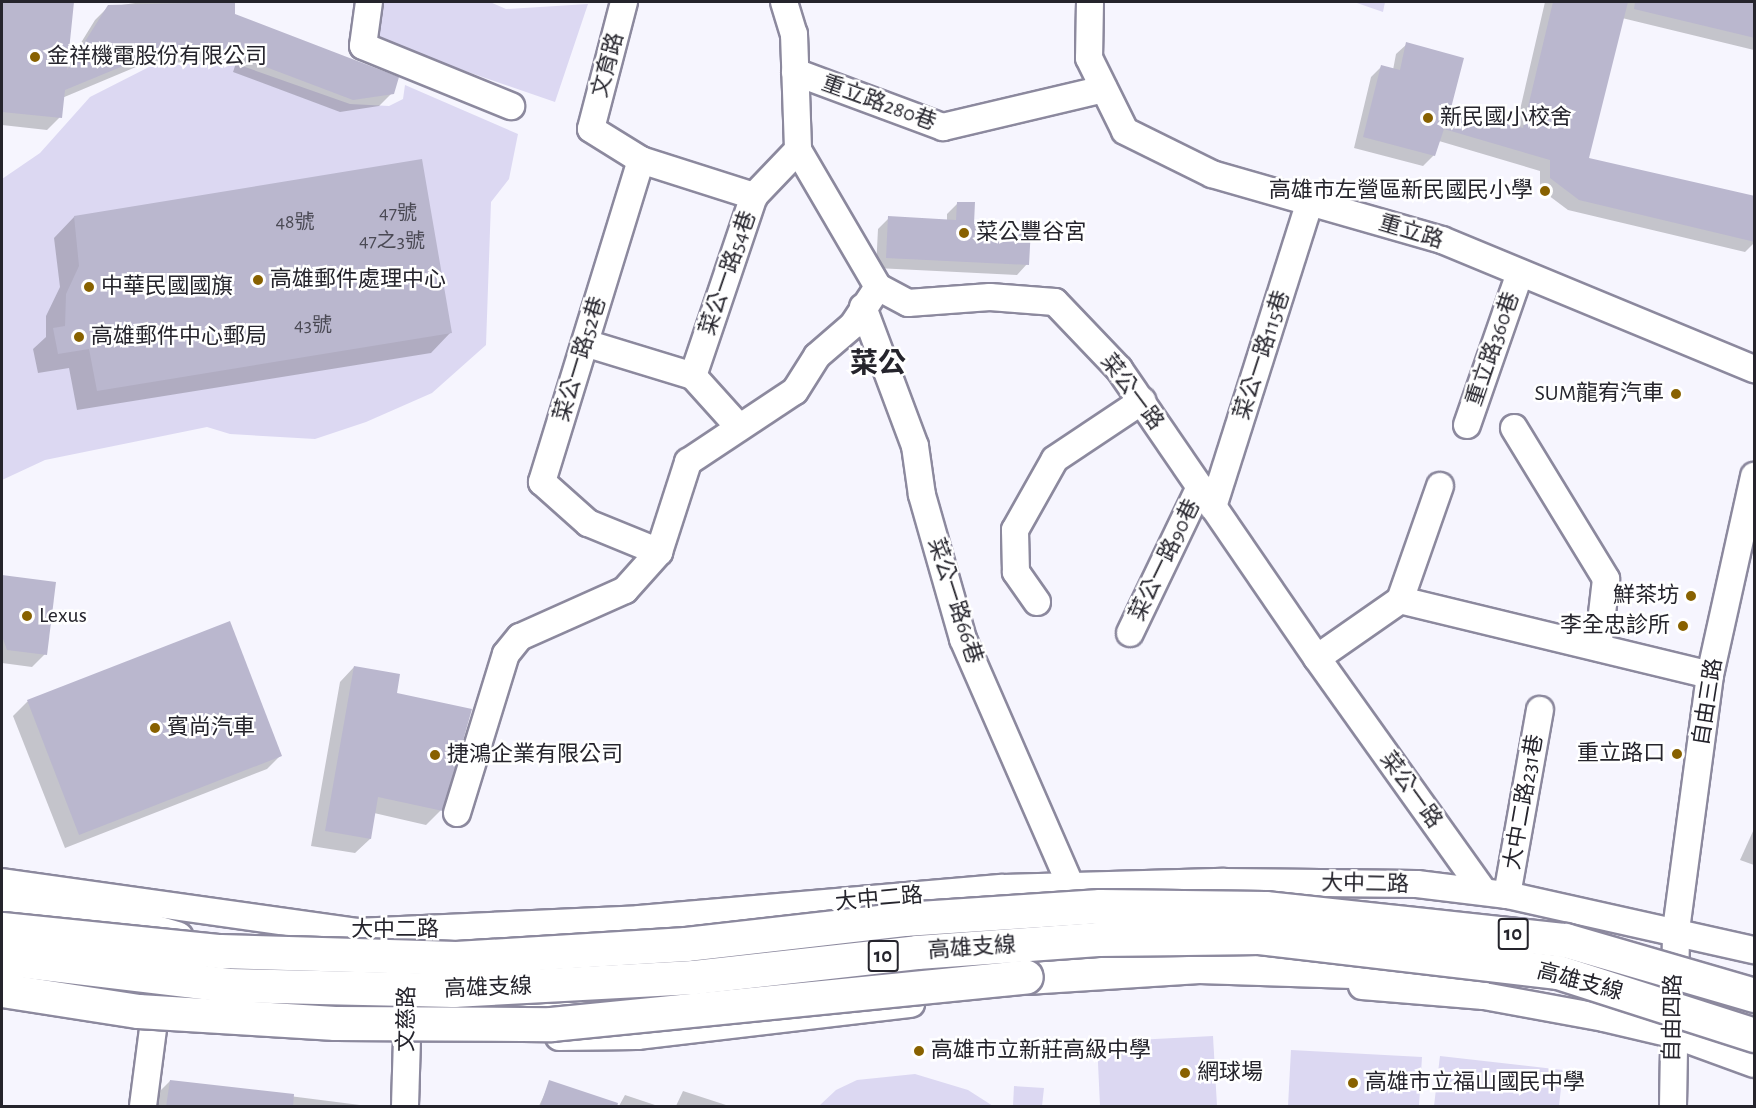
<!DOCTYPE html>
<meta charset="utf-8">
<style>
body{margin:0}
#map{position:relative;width:1756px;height:1108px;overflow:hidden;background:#f6f5fe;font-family:"Alegreya Sans","Noto Sans TC",sans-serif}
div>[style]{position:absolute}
.green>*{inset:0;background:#dcd8f2}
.shadow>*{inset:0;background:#0003}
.building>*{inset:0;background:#bab7ce}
.roads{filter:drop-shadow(2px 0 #8c899e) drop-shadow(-2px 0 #8c899e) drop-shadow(0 2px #8c899e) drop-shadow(0 -2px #8c899e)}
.minor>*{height:26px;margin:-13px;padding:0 13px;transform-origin:13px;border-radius:13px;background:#fff}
.highway>*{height:33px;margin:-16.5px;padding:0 16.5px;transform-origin:16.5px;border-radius:16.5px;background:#fff}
.bridges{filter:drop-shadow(2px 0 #8c899e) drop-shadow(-2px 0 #8c899e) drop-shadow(0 2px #8c899e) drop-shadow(0 -2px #8c899e)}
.highway-bridge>*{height:33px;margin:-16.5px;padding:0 16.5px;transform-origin:16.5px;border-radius:16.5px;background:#fff}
.dots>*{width:16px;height:16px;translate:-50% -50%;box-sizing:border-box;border:3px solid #fff;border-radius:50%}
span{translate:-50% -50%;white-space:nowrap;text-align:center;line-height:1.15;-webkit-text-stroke:5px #fff;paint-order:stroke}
.number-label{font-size:20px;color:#4a4954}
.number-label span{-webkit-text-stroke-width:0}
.shield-label span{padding:2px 4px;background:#fff;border:2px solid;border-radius:4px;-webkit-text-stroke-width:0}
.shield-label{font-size:21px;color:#25242c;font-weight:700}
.poi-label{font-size:22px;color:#25242c}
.left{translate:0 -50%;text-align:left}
.right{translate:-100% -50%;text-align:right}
.street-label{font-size:22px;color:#25242c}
.district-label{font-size:28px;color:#25242c;font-weight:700}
.frame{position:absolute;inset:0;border:3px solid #25242c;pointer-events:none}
</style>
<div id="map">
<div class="green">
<i style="clip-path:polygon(382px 2px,490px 2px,506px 9px,588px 4px,555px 102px,378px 41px)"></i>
<i style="clip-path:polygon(1354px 2px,1385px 2px,1383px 12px)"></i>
<i style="clip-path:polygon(228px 61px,350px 104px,389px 106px,403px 99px,405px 85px,518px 134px,509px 179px,491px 202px,486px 345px,432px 393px,366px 422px,315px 439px,230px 434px,207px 427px,45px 460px,2px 480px,2px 179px,40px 153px,90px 97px,149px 67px)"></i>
<i style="clip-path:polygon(1213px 1036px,1217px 1106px,1100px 1106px,1097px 1042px)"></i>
<i style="clip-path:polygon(1291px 1050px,1422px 1057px,1419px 1106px,1288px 1106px)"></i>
<i style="clip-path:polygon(1440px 1056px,1563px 1070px,1559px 1106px,1434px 1106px)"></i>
<i style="clip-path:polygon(915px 1074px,968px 1090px,993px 1106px,819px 1106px,836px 1090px,857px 1080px)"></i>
<i style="clip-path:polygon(1014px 1086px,1044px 1088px,1042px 1106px,1013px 1106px)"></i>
</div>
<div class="shadow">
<i style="clip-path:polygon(2px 2px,72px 2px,66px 67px,95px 20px,108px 7px,142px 2px,234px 2px,234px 15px,392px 93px,379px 106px,340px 112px,233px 72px,237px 60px,143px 64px,62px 98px,60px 117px,47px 130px,2px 125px)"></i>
<i style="clip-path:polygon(1545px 2px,1754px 2px,1754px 50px,1622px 18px,1587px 159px,1754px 198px,1754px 243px,1745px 252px,1568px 210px,1540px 189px,1540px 171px,1439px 141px,1434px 155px,1423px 166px,1354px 148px,1371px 77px,1381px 67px,1393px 70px,1396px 54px,1407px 44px,1449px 109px,1516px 127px)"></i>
<i style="clip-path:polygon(958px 203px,972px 226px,1027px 264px,1017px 275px,876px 268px,878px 229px,889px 218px,947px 221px,947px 214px)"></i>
<i style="clip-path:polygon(74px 217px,451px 332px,431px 353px,77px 410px,69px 368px,38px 373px,33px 349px,46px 337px,46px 316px,60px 287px,54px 238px)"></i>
<i style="clip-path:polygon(2px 577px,54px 584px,45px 654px,32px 667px,2px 663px)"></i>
<i style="clip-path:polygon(229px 623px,281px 755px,267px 769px,65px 848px,13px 716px,27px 702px)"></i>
<i style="clip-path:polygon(354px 667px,395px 694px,441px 810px,426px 825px,374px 813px,370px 839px,355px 853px,311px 846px,340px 682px)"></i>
<i style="clip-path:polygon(1754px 829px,1754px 865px,1740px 860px)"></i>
<i style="clip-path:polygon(170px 1081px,360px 1105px,155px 1106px,156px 1095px)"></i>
<i style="clip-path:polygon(550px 1082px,619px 1106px,625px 1095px,658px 1106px,539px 1106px)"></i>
<i style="clip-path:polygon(683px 1091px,729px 1106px,676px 1106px)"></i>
</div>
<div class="building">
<i style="clip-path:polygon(2px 2px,74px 2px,67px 70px,108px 5px,235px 2px,235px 14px,399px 77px,394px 94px,353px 100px,245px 59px,249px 48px,157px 52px,65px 90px,62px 118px,2px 112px)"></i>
<i style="clip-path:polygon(1553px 2px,1628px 2px,1589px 158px,1755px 196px,1755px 242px,1579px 200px,1550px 178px,1550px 160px,1444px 129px,1435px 156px,1363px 137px,1381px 65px,1400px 70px,1406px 42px,1464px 58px,1451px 108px,1523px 128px)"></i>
<i style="clip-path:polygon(1635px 2px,1755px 2px,1755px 38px,1634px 9px)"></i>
<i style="clip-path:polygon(422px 159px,452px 333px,97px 391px,89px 349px,58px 354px,53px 328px,65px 326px,66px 294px,79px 266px,74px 216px)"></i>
<i style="clip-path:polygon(957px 202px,975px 202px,974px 224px,1031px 228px,1029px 265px,886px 258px,888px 216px,956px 220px)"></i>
<i style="clip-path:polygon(2px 575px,56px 582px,47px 655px,7px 650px,2px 636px)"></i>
<i style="clip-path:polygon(230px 621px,282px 756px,79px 835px,27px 700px)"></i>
<i style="clip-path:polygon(354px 666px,400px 674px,397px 693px,472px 709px,443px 811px,378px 797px,371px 839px,325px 831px)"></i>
<i style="clip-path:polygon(170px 1080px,294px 1094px,293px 1107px,166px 1107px)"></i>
<i style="clip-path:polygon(549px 1080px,618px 1103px,617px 1107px,540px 1107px)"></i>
</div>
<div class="roads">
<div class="minor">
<i style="left:369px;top:2px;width:44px;rotate:97.8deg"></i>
<i style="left:363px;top:46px;width:160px;rotate:22.1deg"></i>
<i style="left:624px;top:2px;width:131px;rotate:104.6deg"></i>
<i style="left:591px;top:129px;width:59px;rotate:31.8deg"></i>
<i style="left:641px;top:160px;width:337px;rotate:107.1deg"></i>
<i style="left:542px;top:482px;width:62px;rotate:41.7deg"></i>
<i style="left:588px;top:523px;width:77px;rotate:22.2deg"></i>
<i style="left:784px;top:2px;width:34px;rotate:73deg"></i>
<i style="left:794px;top:34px;width:116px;rotate:88deg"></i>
<i style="left:798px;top:150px;width:159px;rotate:59.7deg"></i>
<i style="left:878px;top:287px;width:34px;rotate:28deg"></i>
<i style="left:908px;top:303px;width:82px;rotate:-4.2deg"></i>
<i style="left:990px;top:297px;width:65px;rotate:4.4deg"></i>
<i style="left:1055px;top:302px;width:93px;rotate:46.3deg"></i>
<i style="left:1119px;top:369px;width:350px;rotate:55.6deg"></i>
<i style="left:1317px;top:658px;width:286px;rotate:54.5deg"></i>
<i style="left:1090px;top:2px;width:56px;rotate:91deg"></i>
<i style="left:1089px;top:58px;width:81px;rotate:63.7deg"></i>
<i style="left:1125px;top:131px;width:97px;rotate:26.3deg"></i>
<i style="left:1212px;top:174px;width:239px;rotate:16deg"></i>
<i style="left:1442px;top:240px;width:338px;rotate:22.5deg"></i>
<i style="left:795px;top:72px;width:158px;rotate:20.4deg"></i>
<i style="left:943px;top:127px;width:165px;rotate:-13.3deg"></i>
<i style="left:641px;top:160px;width:119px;rotate:17.7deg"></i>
<i style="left:863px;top:307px;width:148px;rotate:69.5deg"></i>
<i style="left:915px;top:446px;width:49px;rotate:81.9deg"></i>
<i style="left:922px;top:495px;width:150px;rotate:74.1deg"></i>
<i style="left:963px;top:639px;width:270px;rotate:66.4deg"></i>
<i style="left:585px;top:343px;width:113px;rotate:17deg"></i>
<i style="left:693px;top:376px;width:67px;rotate:48deg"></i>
<i style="left:693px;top:376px;width:190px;rotate:-71.3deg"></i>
<i style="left:754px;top:196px;width:64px;rotate:-46.3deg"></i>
<i style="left:1467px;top:425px;width:161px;rotate:-70.8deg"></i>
<i style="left:1514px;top:428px;width:177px;rotate:58.6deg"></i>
<i style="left:1606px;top:579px;width:69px;rotate:96.6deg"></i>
<i style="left:1440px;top:486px;width:121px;rotate:109.3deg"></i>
<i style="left:1400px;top:600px;width:319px;rotate:13.6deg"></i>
<i style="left:1213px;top:507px;width:320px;rotate:-72.4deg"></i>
<i style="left:1037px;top:602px;width:37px;rotate:-125deg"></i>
<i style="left:1016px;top:572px;width:42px;rotate:-91.4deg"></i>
<i style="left:1015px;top:530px;width:81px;rotate:-60.6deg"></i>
<i style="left:1055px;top:459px;width:105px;rotate:-33.7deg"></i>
<i style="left:1130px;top:633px;width:162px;rotate:-64.4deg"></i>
<i style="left:1317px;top:658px;width:101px;rotate:-34.9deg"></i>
<i style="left:457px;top:813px;width:166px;rotate:-72.9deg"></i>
<i style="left:506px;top:654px;width:22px;rotate:-51deg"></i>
<i style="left:520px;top:637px;width:115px;rotate:-24.1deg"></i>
<i style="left:625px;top:590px;width:51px;rotate:-48.2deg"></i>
<i style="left:659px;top:552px;width:95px;rotate:-72.1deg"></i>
<i style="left:688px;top:462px;width:128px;rotate:-33.6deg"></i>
<i style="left:795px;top:391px;width:41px;rotate:-57.8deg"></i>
<i style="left:817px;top:356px;width:48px;rotate:-40.7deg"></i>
<i style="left:853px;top:325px;width:45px;rotate:-56.7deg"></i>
<i style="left:2px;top:882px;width:358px;rotate:8deg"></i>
<i style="left:356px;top:932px;width:283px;rotate:-2.6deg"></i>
<i style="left:639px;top:919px;width:365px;rotate:-4.9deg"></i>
<i style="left:1003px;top:888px;width:221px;rotate:-1.6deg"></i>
<i style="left:1224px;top:882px;width:193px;rotate:0.6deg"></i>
<i style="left:1417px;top:884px;width:91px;rotate:7deg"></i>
<i style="left:1507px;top:895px;width:253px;rotate:12.6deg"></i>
<i style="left:1507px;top:895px;width:188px;rotate:-79.9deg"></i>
<i style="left:1362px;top:986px;width:122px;rotate:4.7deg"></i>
<i style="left:1484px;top:996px;width:122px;rotate:10.4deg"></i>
<i style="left:1604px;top:1018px;width:70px;rotate:13.2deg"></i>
<i style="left:1672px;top:1034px;width:87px;rotate:20.1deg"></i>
<i style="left:439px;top:1009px;width:239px;rotate:-3.1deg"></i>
<i style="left:559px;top:1037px;width:78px;rotate:-0.7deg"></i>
<i style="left:637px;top:1036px;width:276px;rotate:-6.7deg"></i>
<i style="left:143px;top:1106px;width:94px;rotate:-82.6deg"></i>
<i style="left:405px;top:1106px;width:101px;rotate:-88.3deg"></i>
<i style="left:1673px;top:1106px;width:176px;rotate:-89deg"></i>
<i style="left:1676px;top:930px;width:257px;rotate:-82.4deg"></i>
<i style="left:1710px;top:675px;width:204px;rotate:-77.5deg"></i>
</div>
<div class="highway">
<i style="left:2px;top:902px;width:135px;rotate:10.2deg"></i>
<i style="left:135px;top:926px;width:43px;rotate:16.3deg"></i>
<i style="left:1026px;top:977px;width:173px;rotate:-3.6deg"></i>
<i style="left:1199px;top:966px;width:275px;rotate:1.9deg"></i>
</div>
</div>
<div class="bridges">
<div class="highway-bridge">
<i style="left:2px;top:929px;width:219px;rotate:5.8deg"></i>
<i style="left:220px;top:951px;width:236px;rotate:1.7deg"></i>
<i style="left:456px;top:958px;width:230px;rotate:-3.5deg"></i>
<i style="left:686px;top:944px;width:219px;rotate:-6.5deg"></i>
<i style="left:904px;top:919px;width:196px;rotate:-3.8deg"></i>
<i style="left:1100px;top:906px;width:165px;rotate:0.7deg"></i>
<i style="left:1265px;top:908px;width:302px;rotate:6.1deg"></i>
<i style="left:1565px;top:940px;width:197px;rotate:16.2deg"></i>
<i style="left:2px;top:958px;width:228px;rotate:6.8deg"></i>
<i style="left:228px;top:985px;width:225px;rotate:1.3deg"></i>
<i style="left:453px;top:990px;width:241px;rotate:-3.1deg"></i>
<i style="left:694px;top:977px;width:224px;rotate:-6.4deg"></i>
<i style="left:917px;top:952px;width:181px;rotate:-4.1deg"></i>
<i style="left:1098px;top:939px;width:161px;rotate:-0.7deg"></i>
<i style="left:1259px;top:937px;width:301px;rotate:6.7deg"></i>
<i style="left:1558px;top:972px;width:206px;rotate:17.8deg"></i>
<i style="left:2px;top:990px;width:138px;rotate:8.8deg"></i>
<i style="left:138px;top:1011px;width:197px;rotate:3.5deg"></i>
<i style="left:335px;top:1023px;width:216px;rotate:0.3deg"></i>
<i style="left:551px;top:1024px;width:477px;rotate:-5.7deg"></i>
</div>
</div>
<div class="dots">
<i style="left:35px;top:57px;background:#886100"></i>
<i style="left:1428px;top:118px;background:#886100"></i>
<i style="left:1545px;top:191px;background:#886100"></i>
<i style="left:964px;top:233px;background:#886100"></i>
<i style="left:258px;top:280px;background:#886100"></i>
<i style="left:89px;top:287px;background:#886100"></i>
<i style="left:79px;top:337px;background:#886100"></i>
<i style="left:1676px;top:394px;background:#886100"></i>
<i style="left:1691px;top:596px;background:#886100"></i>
<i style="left:27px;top:616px;background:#886100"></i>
<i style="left:1683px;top:626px;background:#886100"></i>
<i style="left:155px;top:728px;background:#886100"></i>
<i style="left:1677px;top:754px;background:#886100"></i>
<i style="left:435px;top:755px;background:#886100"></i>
<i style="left:919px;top:1051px;background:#886100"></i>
<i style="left:1185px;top:1073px;background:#886100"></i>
<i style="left:1353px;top:1083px;background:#886100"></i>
</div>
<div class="number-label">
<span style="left:398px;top:213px">47號</span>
<span style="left:295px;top:222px">48號</span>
<span style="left:392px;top:241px">47之3號</span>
<span style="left:313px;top:325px">43號</span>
</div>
<div class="shield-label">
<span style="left:1513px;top:934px">10</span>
<span style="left:883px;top:956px">10</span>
</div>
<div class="poi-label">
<span class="left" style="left:47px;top:57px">金祥機電股份有限公司</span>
<span class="left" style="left:1440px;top:118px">新民國小校舍</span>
<span class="right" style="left:1533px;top:191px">高雄市左營區新民國民小學</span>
<span class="left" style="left:976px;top:233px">菜公豐谷宮</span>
<span class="left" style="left:270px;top:280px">高雄郵件處理中心</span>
<span class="left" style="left:101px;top:287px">中華民國國旗</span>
<span class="left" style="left:91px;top:337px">高雄郵件中心郵局</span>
<span class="right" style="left:1664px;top:394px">SUM龍宥汽車</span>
<span class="right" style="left:1679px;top:596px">鮮茶坊</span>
<span class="left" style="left:39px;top:616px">Lexus</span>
<span class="right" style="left:1670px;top:626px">李全忠診所</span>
<span class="left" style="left:167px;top:728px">賓尚汽車</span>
<span class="right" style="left:1665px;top:754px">重立路口</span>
<span class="left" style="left:447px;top:755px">捷鴻企業有限公司</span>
<span class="left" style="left:931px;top:1051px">高雄市立新莊高級中學</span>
<span class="left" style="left:1197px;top:1073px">網球場</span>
<span class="left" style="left:1365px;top:1083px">高雄市立福山國民中學</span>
</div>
<div class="street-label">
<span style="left:608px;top:65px;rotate:-75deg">文育路</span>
<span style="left:879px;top:103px;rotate:20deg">重立路280巷</span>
<span style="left:1411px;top:232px;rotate:17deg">重立路</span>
<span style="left:728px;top:273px;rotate:-71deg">菜公一路54巷</span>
<span style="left:1493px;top:349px;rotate:-71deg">重立路360巷</span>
<span style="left:1262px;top:355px;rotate:-72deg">菜公一路115巷</span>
<span style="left:580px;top:359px;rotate:-73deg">菜公一路52巷</span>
<span style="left:1132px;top:392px;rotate:53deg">菜公一路</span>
<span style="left:1165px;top:560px;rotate:-64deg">菜公一路90巷</span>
<span style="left:955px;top:601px;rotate:72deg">菜公一路66巷</span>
<span style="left:1708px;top:702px;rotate:-81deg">自由三路</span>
<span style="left:1411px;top:790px;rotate:54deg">菜公一路</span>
<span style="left:1524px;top:802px;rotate:-80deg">大中二路231巷</span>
<span style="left:1365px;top:884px;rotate:1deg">大中二路</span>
<span style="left:879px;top:899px;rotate:-5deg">大中二路</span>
<span style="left:395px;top:930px">大中二路</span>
<span style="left:972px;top:948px;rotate:-4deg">高雄支線</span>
<span style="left:1580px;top:982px;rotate:15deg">高雄支線</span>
<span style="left:488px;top:988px;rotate:-2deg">高雄支線</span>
<span style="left:1673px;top:1018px;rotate:-89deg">自由四路</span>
<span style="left:407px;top:1019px;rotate:-89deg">文慈路</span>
</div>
<div class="district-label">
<span style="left:878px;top:364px">菜公</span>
</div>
<div class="frame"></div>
</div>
